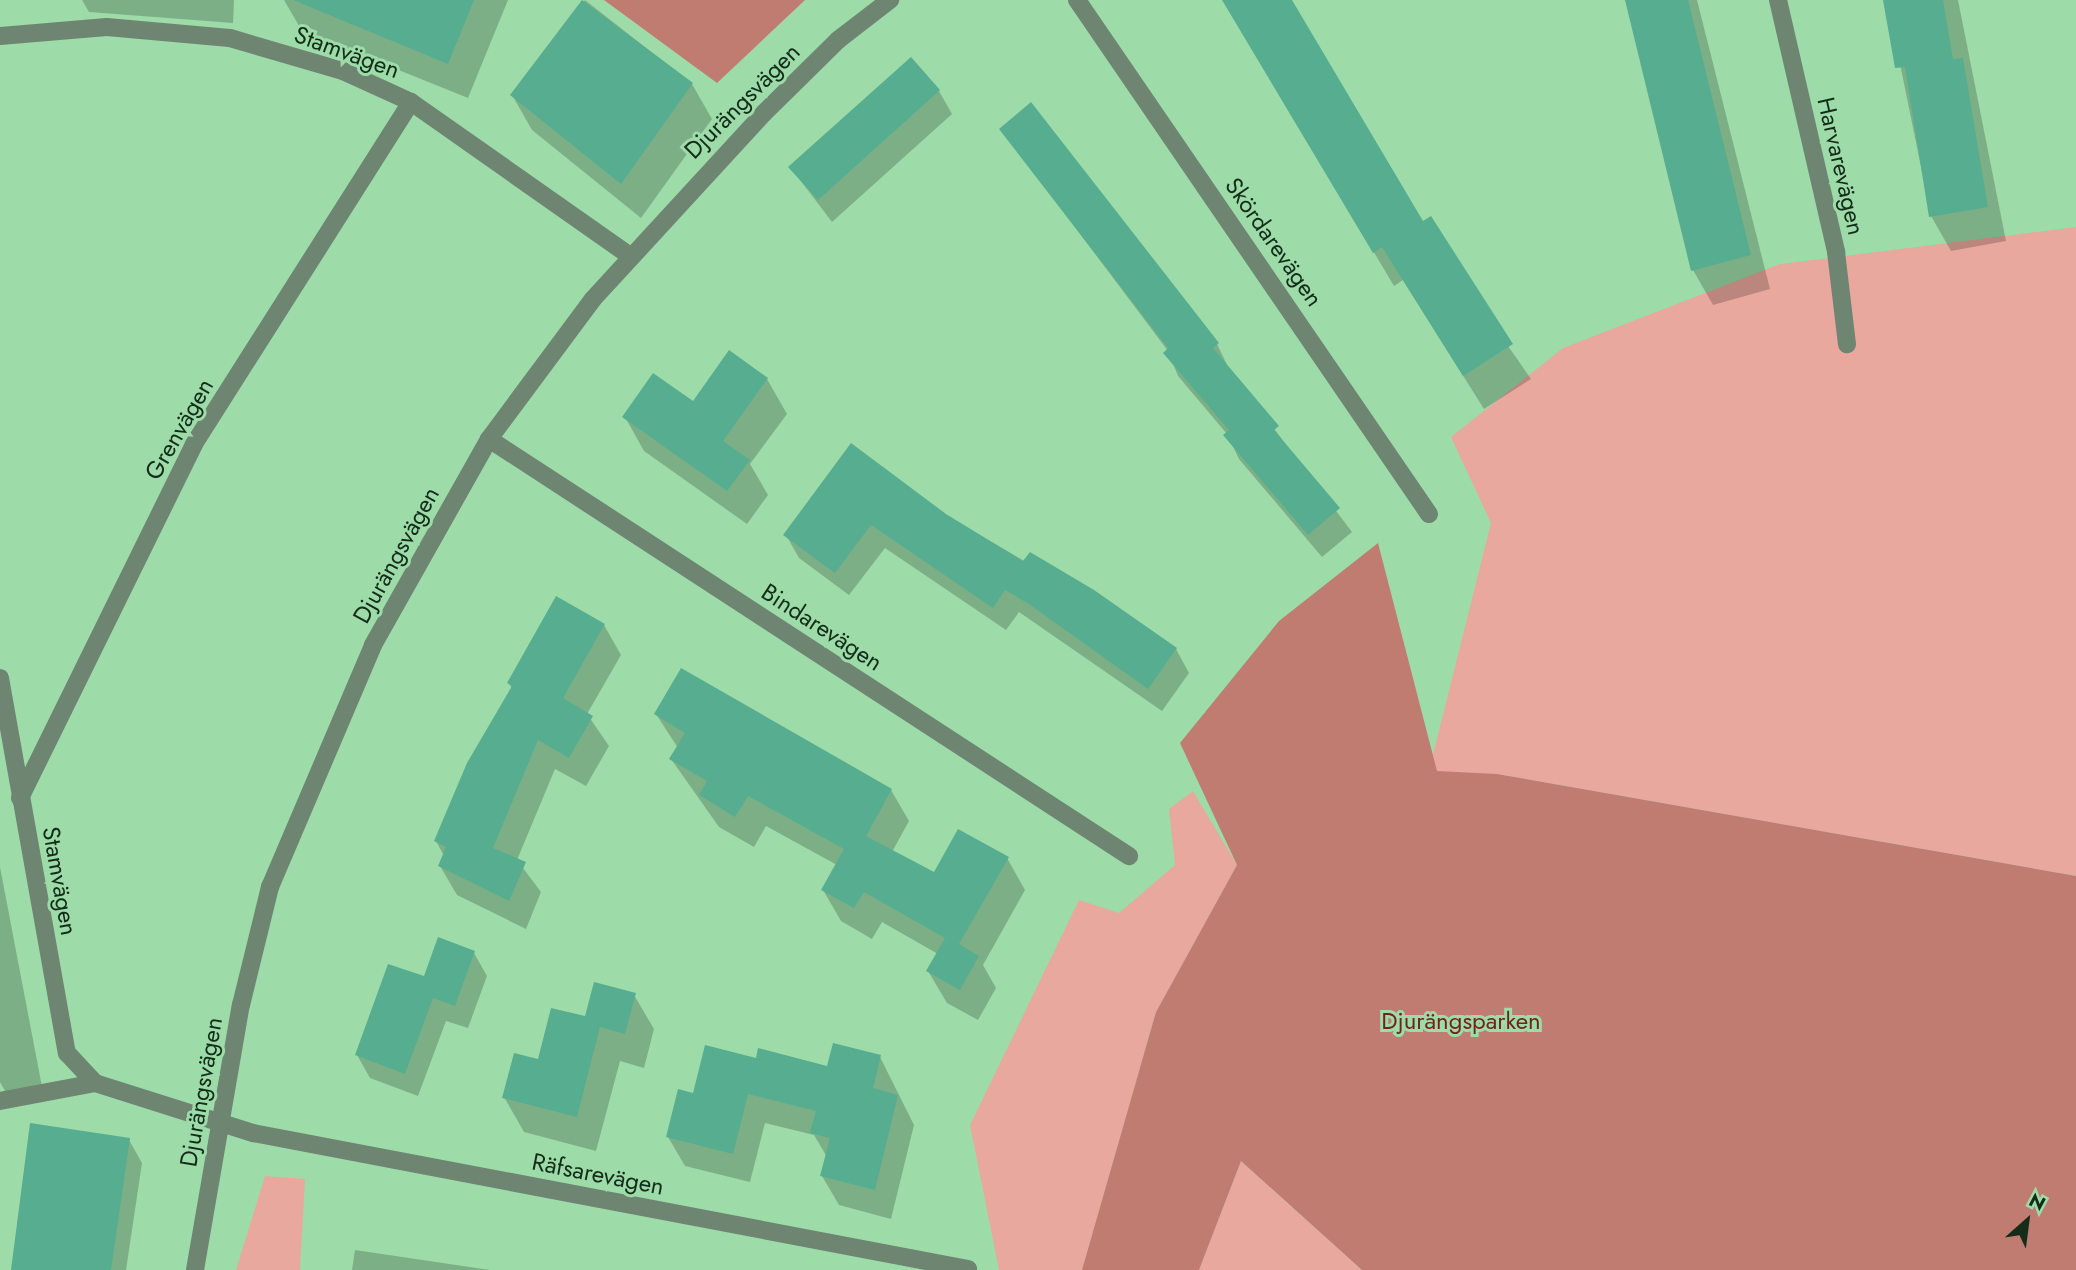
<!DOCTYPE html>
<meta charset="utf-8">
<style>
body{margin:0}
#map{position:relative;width:2076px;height:1270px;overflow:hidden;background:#9ddba9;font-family:Jost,sans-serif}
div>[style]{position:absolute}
.green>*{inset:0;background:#e9a89e}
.forest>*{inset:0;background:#c17c71}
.shadow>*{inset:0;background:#0003}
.building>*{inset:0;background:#57ad90}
.minor>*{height:18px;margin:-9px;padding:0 9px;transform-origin:9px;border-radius:9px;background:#6e8572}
span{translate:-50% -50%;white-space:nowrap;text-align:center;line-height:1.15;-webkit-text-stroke:6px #9ddba9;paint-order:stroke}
.street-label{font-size:24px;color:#142d19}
.park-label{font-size:24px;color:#752219}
.north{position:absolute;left:1992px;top:1186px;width:70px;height:70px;-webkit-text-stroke:5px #9ddba9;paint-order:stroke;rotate:28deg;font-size:19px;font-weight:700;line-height:28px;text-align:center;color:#142d19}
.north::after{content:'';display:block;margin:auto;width:24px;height:32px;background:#142d19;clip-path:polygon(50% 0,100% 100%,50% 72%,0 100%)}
</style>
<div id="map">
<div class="green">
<i style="clip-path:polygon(2076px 227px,2076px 876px,1497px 774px,1428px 774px,1491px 523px,1451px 437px,1563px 348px,1780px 264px)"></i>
<i style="clip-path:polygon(1193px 791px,1237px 865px,1156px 1012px,1082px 1270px,999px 1270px,970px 1125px,1079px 900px,1119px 913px,1175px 865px,1169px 809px)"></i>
<i style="clip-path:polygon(1241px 1161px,1362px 1270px,1199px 1270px)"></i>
<i style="clip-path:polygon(265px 1176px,305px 1179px,300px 1270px,236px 1270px)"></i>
</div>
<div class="forest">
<i style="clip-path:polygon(604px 0,805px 0,717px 83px)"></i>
<i style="clip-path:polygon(1378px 543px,1437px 771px,1497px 774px,2076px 876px,2076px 1270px,1362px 1270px,1241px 1161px,1199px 1270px,1082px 1270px,1156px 1012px,1237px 865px,1180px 743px,1279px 621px)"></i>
</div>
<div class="shadow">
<i style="clip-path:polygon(82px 0,234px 0,233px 23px,89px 12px)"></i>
<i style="clip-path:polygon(284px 0,508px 0,468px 98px,302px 31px)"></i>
<i style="clip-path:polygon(585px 0,692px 84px,712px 119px,641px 218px,532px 130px,512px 95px)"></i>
<i style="clip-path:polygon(1224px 0,1289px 0,1423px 224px,1531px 379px,1484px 409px,1403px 280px,1394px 286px)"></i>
<i style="clip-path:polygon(1626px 0,1697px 0,1770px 289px,1713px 305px,1693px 270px)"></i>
<i style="clip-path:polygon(1887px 0,1958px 0,2006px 241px,1951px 251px,1931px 216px)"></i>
<i style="clip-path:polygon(939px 91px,952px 114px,832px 222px,791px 168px)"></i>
<i style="clip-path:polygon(1002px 130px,1217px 344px,1229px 369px,1352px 532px,1322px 557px,1239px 459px,1227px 434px,1178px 376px,1168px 351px)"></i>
<i style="clip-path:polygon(767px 379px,787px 414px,750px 464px,768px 495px,747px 524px,644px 451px,625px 417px,693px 404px)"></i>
<i style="clip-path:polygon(945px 515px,1176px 649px,1189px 673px,1162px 711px,1019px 612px,1006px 630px,885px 548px,849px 595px,799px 558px,786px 535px)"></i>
<i style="clip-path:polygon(604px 625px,621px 655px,587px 714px,609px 746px,586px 786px,555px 769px,517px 860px,541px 892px,526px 929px,457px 895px,440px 866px,444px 856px,436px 841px,512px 689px,509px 683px)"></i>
<i style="clip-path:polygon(656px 714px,891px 790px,909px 821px,892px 852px,935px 874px,1007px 858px,1025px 890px,983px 965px,996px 988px,978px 1020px,947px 1003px,928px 971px,938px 954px,882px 922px,872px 939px,841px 921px,823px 890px,837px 865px,766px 826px,754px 847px,719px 827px,671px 759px,678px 748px)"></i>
<i style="clip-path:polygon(0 867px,43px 1092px,9px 1098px,0 1082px)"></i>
<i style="clip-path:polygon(474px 953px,487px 976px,468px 1028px,446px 1021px,418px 1096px,370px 1078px,357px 1055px,425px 979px)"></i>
<i style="clip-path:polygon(634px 995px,654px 1029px,644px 1068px,620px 1061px,596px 1151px,524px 1132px,504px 1097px,539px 1062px)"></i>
<i style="clip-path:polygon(880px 1057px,914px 1125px,891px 1219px,839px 1205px,822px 1176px,827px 1157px,814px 1135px,765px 1123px,750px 1182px,685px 1166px,668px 1137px,694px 1095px,757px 1060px,828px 1068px)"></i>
<i style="clip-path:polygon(32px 1125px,129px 1140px,142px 1163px,126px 1270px,13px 1270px)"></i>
<i style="clip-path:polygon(355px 1250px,490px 1270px,352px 1270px)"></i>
</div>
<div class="building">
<i style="clip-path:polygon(293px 0,474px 0,448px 64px)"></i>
<i style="clip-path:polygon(582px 0,693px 83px,621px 184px,510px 95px)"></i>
<i style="clip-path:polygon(1222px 0,1292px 0,1423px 221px,1431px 216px,1513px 344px,1463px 376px,1382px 247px,1373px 253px)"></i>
<i style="clip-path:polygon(1625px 0,1688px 0,1751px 255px,1691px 271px)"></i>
<i style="clip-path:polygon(1883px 0,1943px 0,1953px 59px,1963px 58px,1988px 207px,1929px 217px,1905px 67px,1895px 68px)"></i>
<i style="clip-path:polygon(911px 57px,940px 90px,818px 200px,788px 167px)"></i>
<i style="clip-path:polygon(1031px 102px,1219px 343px,1213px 348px,1279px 426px,1274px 430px,1340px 508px,1308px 535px,1223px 435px,1229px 430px,1163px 353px,1168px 348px,999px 129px)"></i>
<i style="clip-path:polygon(729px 350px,768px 378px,723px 441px,750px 460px,727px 491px,622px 417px,653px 373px,693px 401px)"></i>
<i style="clip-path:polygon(851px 443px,946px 514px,1023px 561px,1030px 552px,1094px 590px,1177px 648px,1148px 689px,1029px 604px,1005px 590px,993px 608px,871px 525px,835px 573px,783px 535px)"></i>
<i style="clip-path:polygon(556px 596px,605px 624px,563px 698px,593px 716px,569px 758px,538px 740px,493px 848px,526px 862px,509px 901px,438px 866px,446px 847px,434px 841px,467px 763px,512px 686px,507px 683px)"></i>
<i style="clip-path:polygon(681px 668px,892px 789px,866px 836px,934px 872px,958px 829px,1009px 857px,959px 944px,979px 956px,960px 990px,926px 971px,945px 938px,864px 892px,854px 908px,821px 890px,844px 849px,748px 796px,735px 817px,699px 795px,707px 781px,669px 759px,685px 733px,654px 714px)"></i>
<i style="clip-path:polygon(438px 937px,475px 951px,455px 1006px,433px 998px,405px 1074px,355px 1055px,388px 964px,424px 976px)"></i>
<i style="clip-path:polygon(594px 982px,636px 993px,625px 1034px,600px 1027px,577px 1117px,502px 1098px,514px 1053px,538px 1059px,551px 1008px,585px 1016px)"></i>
<i style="clip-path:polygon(833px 1043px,881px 1055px,873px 1088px,898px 1095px,875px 1190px,820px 1176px,830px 1138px,810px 1133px,816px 1111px,748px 1094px,733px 1154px,666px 1137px,678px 1089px,693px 1093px,705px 1045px,756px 1058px,758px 1048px,827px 1066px)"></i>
<i style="clip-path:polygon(30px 1123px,130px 1138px,111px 1270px,11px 1270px)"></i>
</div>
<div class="minor">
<i style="left:1077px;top:0;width:623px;rotate:55.6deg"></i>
<i style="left:1778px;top:0;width:259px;rotate:77deg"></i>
<i style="left:1836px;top:252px;width:93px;rotate:83.2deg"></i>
<i style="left:0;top:36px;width:107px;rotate:-4.8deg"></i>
<i style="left:107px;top:27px;width:123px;rotate:5.1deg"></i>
<i style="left:230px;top:38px;width:118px;rotate:16.3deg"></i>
<i style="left:343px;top:71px;width:75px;rotate:24.5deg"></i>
<i style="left:411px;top:102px;width:268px;rotate:35.1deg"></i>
<i style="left:489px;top:439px;width:764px;rotate:33.09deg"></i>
<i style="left:0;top:678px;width:381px;rotate:79.9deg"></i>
<i style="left:67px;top:1053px;width:41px;rotate:47deg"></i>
<i style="left:20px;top:798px;width:394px;rotate:-63.8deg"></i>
<i style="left:194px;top:444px;width:405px;rotate:-57.6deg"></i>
<i style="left:0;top:1101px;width:97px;rotate:-10.7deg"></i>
<i style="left:95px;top:1083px;width:166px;rotate:17.6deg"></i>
<i style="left:253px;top:1133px;width:728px;rotate:10.77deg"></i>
<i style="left:195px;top:1270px;width:269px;rotate:-80.2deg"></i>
<i style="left:241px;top:1005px;width:122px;rotate:-76.2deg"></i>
<i style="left:270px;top:887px;width:263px;rotate:-66.9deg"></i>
<i style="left:373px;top:645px;width:236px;rotate:-60.6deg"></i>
<i style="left:489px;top:439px;width:174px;rotate:-53.4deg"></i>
<i style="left:593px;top:299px;width:253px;rotate:-47.4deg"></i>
<i style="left:764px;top:113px;width:104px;rotate:-44.6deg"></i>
<i style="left:838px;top:40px;width:66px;rotate:-37.6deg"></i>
</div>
<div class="street-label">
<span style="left:347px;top:52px;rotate:20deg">Stamvägen</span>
<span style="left:742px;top:101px;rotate:-45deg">Djurängsvägen</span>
<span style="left:1841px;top:166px;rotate:77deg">Harvarevägen</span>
<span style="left:1274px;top:242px;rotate:55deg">Skördarevägen</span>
<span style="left:179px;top:429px;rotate:-60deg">Grenvägen</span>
<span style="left:396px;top:555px;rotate:-61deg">Djurängsvägen</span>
<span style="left:822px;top:627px;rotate:33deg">Bindarevägen</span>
<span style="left:60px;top:881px;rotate:80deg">Stamvägen</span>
<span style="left:201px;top:1092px;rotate:-80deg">Djurängsvägen</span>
<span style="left:598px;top:1174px;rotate:11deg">Räfsarevägen</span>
</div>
<div class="park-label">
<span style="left:1461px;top:1021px">Djurängsparken</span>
</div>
<div class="north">N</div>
</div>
